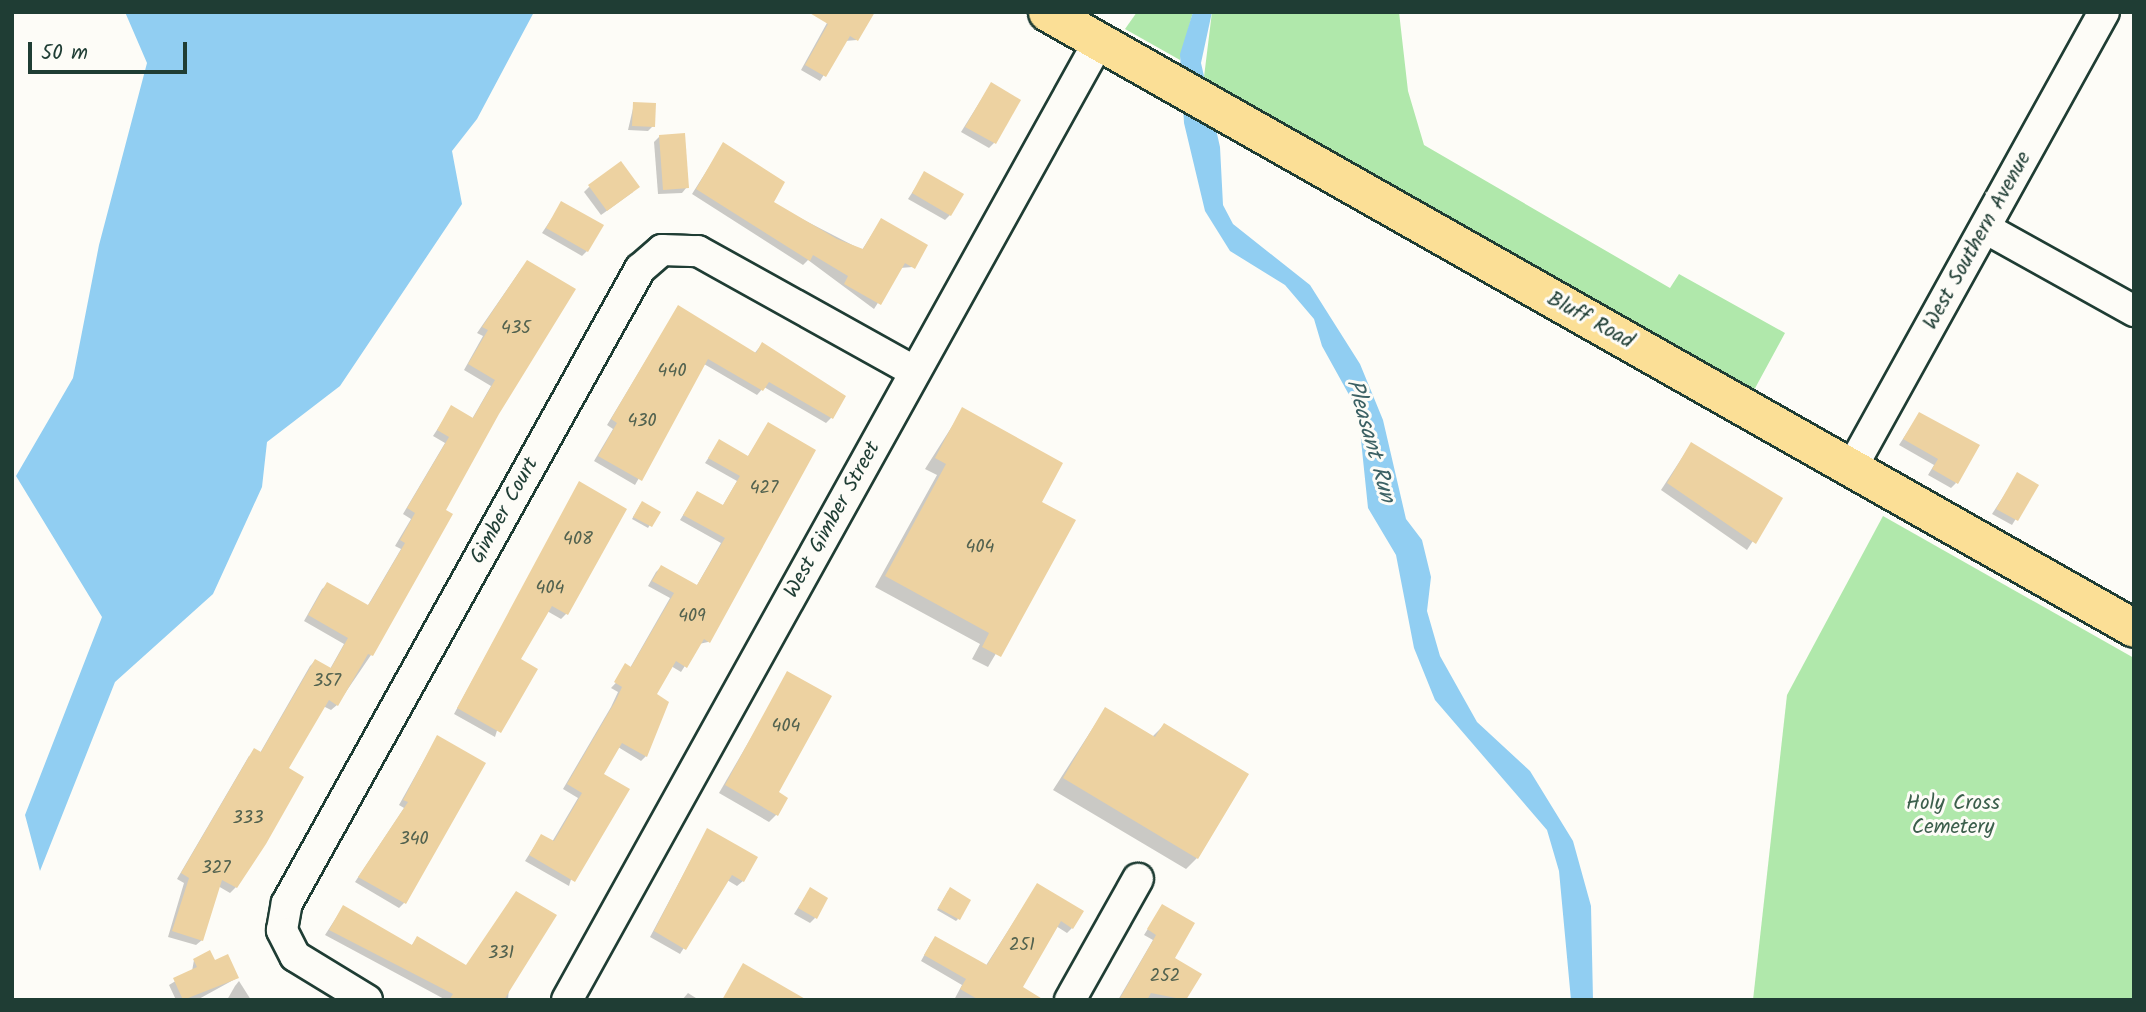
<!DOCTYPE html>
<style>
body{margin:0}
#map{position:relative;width:2146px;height:1012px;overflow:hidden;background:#fdfcf7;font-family:Kalam,sans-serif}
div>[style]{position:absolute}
.green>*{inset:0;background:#b0e8ab}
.water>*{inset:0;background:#91cef2}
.shadow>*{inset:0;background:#0003}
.building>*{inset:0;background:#edd2a1}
.roads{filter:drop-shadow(2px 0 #1f3d34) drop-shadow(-2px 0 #1f3d34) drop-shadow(0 2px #1f3d34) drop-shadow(0 -2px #1f3d34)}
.minor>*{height:30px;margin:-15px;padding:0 15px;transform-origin:15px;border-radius:15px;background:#fdfcf7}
.major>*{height:37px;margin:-18.5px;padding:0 18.5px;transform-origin:18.5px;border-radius:18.5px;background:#fbdf96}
span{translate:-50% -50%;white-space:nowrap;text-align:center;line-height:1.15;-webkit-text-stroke:6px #fdfcf7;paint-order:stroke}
.number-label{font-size:18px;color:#52624f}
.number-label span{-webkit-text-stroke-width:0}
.street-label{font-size:21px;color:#1f3d34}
.park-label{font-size:21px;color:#3c5f4c}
.water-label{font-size:23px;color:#3c6164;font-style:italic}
.frame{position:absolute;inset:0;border:14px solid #1f3d34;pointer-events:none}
.scale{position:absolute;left:28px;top:42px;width:159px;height:32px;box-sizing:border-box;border:4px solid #1f3d34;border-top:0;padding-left:9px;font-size:21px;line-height:24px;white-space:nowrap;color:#1f3d34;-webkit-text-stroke:5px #fdfcf7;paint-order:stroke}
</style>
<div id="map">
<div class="green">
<i style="clip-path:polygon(1137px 12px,1193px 12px,1180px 60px,1125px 29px)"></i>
<i style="clip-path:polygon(1212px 12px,1399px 12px,1408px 91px,1424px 145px,1670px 288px,1679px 274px,1785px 333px,1753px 392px,1204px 77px)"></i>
<i style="clip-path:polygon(1883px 516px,2134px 658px,2134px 1000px,1753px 1000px,1787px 695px)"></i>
</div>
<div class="water">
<i style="clip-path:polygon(125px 12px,534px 12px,477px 119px,452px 151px,462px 204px,340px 386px,267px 442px,262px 487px,213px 594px,115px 682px,40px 871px,25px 815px,102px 617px,16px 476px,73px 378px,99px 245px,147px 63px)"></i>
<i style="clip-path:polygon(1193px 12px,1212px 12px,1201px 63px,1220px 147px,1223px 205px,1233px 224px,1310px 285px,1360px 364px,1383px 420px,1406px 519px,1422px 540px,1431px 577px,1427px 611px,1440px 656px,1477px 722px,1530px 771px,1573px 841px,1591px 906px,1593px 1000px,1571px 1000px,1559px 871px,1547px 830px,1435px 700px,1414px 648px,1396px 555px,1368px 508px,1358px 411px,1322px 346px,1314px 319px,1285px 285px,1230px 251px,1205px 211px,1184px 123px,1180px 54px)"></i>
</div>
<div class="shadow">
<i style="clip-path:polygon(833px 12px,857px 40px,845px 41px,820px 81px,801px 70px)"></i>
<i style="clip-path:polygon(991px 84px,994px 143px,989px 148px,961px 132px)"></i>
<i style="clip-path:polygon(634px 104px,653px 126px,648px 131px,628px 130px)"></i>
<i style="clip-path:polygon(660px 136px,687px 187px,682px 193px,658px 194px,654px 142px)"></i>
<i style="clip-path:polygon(723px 145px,771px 203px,862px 250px,881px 220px,913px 267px,900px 268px,874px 309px,808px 260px,803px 265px,692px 194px)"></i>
<i style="clip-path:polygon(925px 173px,950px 215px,945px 220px,908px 199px)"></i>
<i style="clip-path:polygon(589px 187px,633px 192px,601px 215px,584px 192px)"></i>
<i style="clip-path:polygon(562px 203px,587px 251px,582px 256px,542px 233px)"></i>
<i style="clip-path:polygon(522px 268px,497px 413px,444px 510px,451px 514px,371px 655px,337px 705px,331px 710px,323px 706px,287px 769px,236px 887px,230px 893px,218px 886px,202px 940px,196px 945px,168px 937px,184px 883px,177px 879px,249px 756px,260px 753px,310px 666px,315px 661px,330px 669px,344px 644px,304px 621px,322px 589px,328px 584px,367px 607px,401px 549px,395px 546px,411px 519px,403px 514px,445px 443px,433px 436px,452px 407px,472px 419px,491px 386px,464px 370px,483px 336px,477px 333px)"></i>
<i style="clip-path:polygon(678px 307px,754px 354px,762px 344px,844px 396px,831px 418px,826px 423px,764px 387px,757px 395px,704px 364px,635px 485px,594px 461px,613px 429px,607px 425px)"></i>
<i style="clip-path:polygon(963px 409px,1039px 502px,1074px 521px,988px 667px,972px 659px,980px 644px,875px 587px,937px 475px,925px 469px)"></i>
<i style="clip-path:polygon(1919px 414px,1956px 483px,1951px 488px,1928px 475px,1934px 465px,1899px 445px)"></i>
<i style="clip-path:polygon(768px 424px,708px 642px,699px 644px,681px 672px,671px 666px,655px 695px,646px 756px,641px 761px,618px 747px,602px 775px,569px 886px,525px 861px,541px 836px,552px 842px,578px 798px,563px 789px,611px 707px,618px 692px,611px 688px,630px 668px,670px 598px,648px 586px,656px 572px,661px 567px,696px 587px,721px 543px,680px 520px,697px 493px,722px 507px,737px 481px,705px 463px,719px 442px,747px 458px)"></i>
<i style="clip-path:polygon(1691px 444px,1781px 498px,1747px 550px,1661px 490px)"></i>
<i style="clip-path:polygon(2018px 474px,2037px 485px,2012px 525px,1992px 514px)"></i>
<i style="clip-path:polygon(579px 484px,566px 614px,561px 619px,547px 611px,519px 660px,495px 737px,454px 714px)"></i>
<i style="clip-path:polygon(640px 505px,658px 512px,648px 528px,632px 519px)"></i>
<i style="clip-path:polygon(788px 674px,776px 815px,769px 822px,719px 793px)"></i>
<i style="clip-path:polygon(1105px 709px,1152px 737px,1164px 725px,1197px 858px,1186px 869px,1053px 790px)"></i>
<i style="clip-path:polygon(437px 737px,404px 903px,399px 908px,355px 882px,404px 808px,399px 805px)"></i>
<i style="clip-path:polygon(707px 830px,743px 881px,737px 886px,727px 880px,680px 954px,650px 937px)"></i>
<i style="clip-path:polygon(1037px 885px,1072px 928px,1067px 933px,1056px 926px,1020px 988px,1021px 1000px,954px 1000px,962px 985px,921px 961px,931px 943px,936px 938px,985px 967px)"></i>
<i style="clip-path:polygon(810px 889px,815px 918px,810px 923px,794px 914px)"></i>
<i style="clip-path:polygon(948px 891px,958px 919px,956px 921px,937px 910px)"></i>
<i style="clip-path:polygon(516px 893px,508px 1000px,446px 1000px,325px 935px,343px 907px,411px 946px,418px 938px,466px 966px)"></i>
<i style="clip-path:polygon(1162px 906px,1173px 959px,1199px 975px,1184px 1000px,1118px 1000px,1153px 940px,1144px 935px)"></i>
<i style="clip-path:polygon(194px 960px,214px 963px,237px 978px,197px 1000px,176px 1000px,169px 985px,192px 971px)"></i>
<i style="clip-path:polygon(239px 981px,251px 1000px,227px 1000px,235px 986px)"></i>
<i style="clip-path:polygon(688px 993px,699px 1000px,682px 1000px)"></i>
</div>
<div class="building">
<i style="clip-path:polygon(808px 12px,875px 12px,858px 41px,850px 36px,826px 77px,805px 65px,828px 24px)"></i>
<i style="clip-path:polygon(991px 82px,1021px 100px,996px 144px,965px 127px)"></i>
<i style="clip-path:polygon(633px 102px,656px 103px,655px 127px,632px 126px)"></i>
<i style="clip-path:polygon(685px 133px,689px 188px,663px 190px,659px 135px)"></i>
<i style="clip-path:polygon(723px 142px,785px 182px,774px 202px,837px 239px,863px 249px,881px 218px,928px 245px,915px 269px,905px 263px,881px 305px,844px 284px,848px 276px,813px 255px,810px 261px,696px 189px)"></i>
<i style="clip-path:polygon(621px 161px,640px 187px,607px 211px,588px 185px)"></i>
<i style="clip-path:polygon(924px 171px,964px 194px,951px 216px,912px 193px)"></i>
<i style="clip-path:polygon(561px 201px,604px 225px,588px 252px,546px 228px)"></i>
<i style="clip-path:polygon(527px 260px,576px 289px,499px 414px,446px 510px,453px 514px,373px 656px,368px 654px,338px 706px,329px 700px,289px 768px,304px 777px,266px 844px,237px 888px,222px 880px,203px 941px,172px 931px,189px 878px,181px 873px,254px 748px,261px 752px,315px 659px,331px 668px,348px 638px,308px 615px,327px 582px,368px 605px,371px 601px,405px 543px,400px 540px,415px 513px,407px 508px,449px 437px,437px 430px,451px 405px,473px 418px,495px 380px,468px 364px,488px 330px,482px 327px)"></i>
<i style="clip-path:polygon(678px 305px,756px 353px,762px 342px,846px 396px,833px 419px,769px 382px,763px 391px,708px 359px,642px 481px,598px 456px,617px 423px,611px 419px)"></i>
<i style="clip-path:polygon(962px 407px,1063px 463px,1042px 502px,1076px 520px,1001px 657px,982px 647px,989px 633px,885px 576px,946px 464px,935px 458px)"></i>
<i style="clip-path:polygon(1919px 412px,1980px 445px,1958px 484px,1932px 469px,1938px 459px,1903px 439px)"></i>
<i style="clip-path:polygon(768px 422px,816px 450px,710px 643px,704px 639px,687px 668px,676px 661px,657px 694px,669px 702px,647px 757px,622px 743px,604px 774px,630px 789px,575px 882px,529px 855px,541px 834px,554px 841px,582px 793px,567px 784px,616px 700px,622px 687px,614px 682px,625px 663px,631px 667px,674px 593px,652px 581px,661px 565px,697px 585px,725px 538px,683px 515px,697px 491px,723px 505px,740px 476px,708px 458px,719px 439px,748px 456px)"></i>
<i style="clip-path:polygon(1691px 442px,1783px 498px,1756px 544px,1667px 483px)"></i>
<i style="clip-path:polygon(2017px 472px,2039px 485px,2018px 521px,1996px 509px)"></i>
<i style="clip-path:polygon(579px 481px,627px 509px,568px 615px,552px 606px,521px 659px,538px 669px,501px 733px,457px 708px)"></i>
<i style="clip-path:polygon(642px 501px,661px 512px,652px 527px,633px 517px)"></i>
<i style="clip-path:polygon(787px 671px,832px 696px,779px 792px,788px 798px,778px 816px,725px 785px)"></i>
<i style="clip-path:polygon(1105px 707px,1155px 737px,1164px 723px,1249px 774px,1198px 859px,1063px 778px)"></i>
<i style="clip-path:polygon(437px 735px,486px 763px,406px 904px,358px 877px,408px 802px,403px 800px)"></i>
<i style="clip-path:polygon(707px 828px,758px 857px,744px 882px,732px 875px,686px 950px,654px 931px)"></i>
<i style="clip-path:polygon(1037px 883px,1084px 911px,1073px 929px,1061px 921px,1023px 987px,1044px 1000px,979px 1000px,960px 989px,966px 979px,924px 955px,935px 936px,987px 965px)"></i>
<i style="clip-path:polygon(810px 887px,828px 898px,817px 919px,798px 908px)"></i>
<i style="clip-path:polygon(950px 887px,971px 900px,960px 920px,938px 908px)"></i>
<i style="clip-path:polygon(516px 891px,557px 915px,504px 1000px,449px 1000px,453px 994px,329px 930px,343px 905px,412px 945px,417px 936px,466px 965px)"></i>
<i style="clip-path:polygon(1162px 904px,1195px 923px,1175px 958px,1202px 974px,1186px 1000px,1151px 993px,1147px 1000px,1119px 1000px,1156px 935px,1147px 929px)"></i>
<i style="clip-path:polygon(210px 950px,215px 960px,228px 954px,239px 978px,183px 1000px,173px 978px,197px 967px,193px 959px)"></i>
<i style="clip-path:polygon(743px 963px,807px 1000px,722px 1000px)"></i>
</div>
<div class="roads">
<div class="minor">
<i style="left:1985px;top:228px;width:171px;rotate:29.1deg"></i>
<i style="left:1851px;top:469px;width:522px;rotate:-61.03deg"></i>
<i style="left:367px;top:1000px;width:84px;rotate:-148.6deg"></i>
<i style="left:295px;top:956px;width:29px;rotate:-117deg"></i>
<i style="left:282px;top:930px;width:27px;rotate:-80deg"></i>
<i style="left:287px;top:903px;width:726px;rotate:-60.89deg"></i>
<i style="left:640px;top:269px;width:29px;rotate:-41deg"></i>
<i style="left:662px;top:250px;width:36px;rotate:2deg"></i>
<i style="left:698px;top:251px;width:248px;rotate:29.1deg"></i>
<i style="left:567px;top:1000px;width:1097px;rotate:-60.98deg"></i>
<i style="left:1070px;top:1000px;width:139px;rotate:-60.7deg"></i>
</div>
<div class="major">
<i style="left:1047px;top:12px;width:1249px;rotate:29.54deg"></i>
</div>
</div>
<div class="number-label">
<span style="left:516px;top:329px">435</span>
<span style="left:672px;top:372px">440</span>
<span style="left:642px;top:422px">430</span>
<span style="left:764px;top:489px">427</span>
<span style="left:578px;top:540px">408</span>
<span style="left:980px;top:548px">404</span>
<span style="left:550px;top:589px">404</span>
<span style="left:692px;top:617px">409</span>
<span style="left:327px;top:682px">357</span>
<span style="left:786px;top:727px">404</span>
<span style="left:248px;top:819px">333</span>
<span style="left:414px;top:840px">340</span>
<span style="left:216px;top:869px">327</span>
<span style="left:1022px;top:946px">251</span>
<span style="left:501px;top:954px">331</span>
<span style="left:1165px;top:977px">252</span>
</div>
<div class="street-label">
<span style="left:1978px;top:241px;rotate:-61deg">West Southern Avenue</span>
<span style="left:1590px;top:321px;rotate:29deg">Bluff Road</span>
<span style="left:505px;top:511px;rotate:-61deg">Gimber Court</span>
<span style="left:833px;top:520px;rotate:-61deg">West Gimber Street</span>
</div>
<div class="park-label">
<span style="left:1953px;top:816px">Holy Cross<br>Cemetery</span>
</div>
<div class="water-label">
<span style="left:1370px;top:441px;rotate:74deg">Pleasant Run</span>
</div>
<div class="frame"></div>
<div class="scale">50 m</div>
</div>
